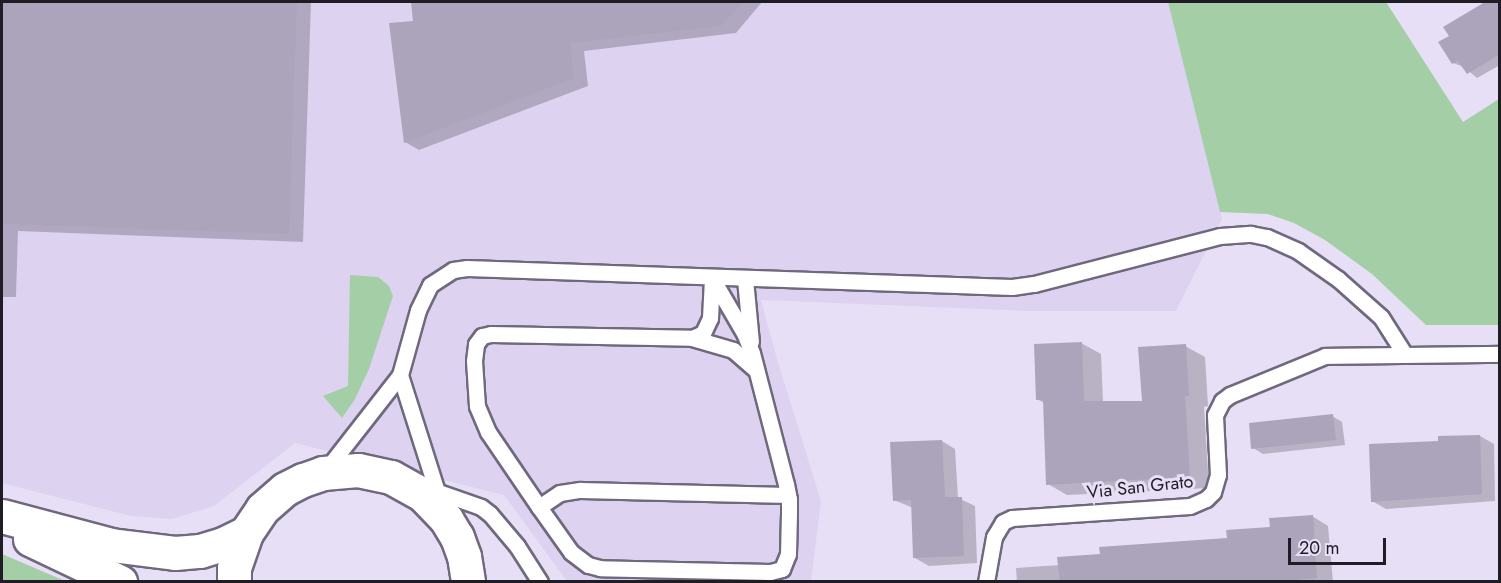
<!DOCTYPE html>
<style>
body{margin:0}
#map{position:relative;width:1501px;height:583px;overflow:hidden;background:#e6dff6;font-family:Jost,sans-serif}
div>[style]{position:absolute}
.built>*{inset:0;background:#ddd3f1}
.green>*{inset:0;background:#a4cea6}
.shadow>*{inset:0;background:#0003}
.building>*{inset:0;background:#aba4ba}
.roads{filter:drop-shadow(2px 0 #70697d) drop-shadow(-2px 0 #70697d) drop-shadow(0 2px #70697d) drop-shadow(0 -2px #70697d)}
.lane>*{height:15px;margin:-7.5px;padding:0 7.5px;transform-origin:7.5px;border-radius:7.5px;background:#fff}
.secondary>*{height:33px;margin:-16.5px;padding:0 16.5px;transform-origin:16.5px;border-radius:16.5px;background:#fff}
span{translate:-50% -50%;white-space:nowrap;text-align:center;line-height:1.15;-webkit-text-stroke:6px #e6dff6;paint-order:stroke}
.street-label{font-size:18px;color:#1f1c24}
.frame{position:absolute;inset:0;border:3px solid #1f1c24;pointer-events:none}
.scale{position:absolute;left:1288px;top:538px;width:98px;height:27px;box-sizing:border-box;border:3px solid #1f1c24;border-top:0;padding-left:8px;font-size:18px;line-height:21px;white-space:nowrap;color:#1f1c24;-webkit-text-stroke:4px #e6dff6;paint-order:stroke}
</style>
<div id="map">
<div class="built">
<i style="clip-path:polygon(2px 2px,1168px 2px,1222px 219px,1176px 311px,1028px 311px,761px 300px,777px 359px,821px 501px,811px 581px,567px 581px,504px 495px,295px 443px,214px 506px,172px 519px,131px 516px,2px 483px)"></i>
</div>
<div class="green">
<i style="clip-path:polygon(1168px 2px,1386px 2px,1463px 122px,1499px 99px,1499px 325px,1426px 325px,1372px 274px,1325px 240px,1294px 223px,1268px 214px,1220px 212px)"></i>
<i style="clip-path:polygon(350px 275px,378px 277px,389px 286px,393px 296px,369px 369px,355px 399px,342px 418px,323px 396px,348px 386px)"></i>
<i style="clip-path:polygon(2px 554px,65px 581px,2px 581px)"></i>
</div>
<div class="shadow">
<i style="clip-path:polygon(2px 2px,311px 2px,303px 242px,18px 231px,16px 297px,2px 297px)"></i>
<i style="clip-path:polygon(412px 2px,762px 2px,736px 33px,584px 51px,588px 86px,419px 150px,405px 142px,415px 22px)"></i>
<i style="clip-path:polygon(1487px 2px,1500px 2px,1500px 65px,1477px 78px,1464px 67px,1453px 63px,1451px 36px,1445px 27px)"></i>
<i style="clip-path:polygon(1081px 343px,1101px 354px,1103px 402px,1143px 402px,1185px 346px,1205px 357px,1208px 406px,1204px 407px,1209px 488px,1067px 495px,1048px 484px,1044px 403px,1037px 399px)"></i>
<i style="clip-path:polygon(1332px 416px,1342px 422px,1345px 445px,1263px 454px,1253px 448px)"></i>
<i style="clip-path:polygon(1480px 436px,1494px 444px,1495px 501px,1386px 509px,1372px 501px,1439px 443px)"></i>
<i style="clip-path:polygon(942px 441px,955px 449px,958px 498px,975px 506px,977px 563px,929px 566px,915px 558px,913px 508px,894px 500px)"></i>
<i style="clip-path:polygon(1312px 516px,1328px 526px,1333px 582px,1017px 582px,1016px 568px,1060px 565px,1101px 555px,1229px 540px)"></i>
</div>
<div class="building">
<i style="clip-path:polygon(2px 2px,297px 2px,289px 234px,2px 224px)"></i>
<i style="clip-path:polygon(411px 2px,742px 2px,721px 26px,570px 43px,574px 78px,404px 143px,389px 23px,413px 21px)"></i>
<i style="clip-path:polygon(1485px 2px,1500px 2px,1500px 54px,1467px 74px,1458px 61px,1452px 64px,1438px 42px,1449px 36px,1443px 27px)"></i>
<i style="clip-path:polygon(1082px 342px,1084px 401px,1142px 401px,1138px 347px,1186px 344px,1189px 396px,1185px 396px,1190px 477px,1046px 485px,1043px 400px,1036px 400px,1034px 344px)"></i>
<i style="clip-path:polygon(1333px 414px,1336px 440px,1251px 449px,1249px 423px)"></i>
<i style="clip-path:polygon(1480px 435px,1482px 494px,1371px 502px,1369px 444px,1438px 441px,1438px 436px)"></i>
<i style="clip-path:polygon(942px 440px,945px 497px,962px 497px,964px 556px,913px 558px,911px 500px,893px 501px,890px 442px)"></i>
<i style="clip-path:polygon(1313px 515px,1317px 578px,1274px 582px,1060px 582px,1057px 557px,1100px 554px,1099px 547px,1227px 538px,1226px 530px,1270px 527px,1269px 518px)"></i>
</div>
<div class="roads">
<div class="lane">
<i style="left:712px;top:278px;width:66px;rotate:59.9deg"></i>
<i style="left:745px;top:335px;width:19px;rotate:69deg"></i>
<i style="left:752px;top:353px;width:135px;rotate:75.5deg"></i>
<i style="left:786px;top:484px;width:15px;rotate:79deg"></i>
<i style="left:789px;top:499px;width:14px;rotate:90deg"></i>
<i style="left:789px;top:513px;width:41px;rotate:91.4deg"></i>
<i style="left:788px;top:554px;width:16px;rotate:112deg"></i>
<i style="left:782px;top:569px;width:12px;rotate:166deg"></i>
<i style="left:770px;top:572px;width:170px;rotate:-178.7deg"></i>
<i style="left:600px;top:568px;width:12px;rotate:-166deg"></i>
<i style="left:588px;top:565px;width:21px;rotate:-143deg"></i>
<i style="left:571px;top:552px;width:55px;rotate:-125.4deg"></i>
<i style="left:539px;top:507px;width:25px;rotate:-34deg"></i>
<i style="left:560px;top:493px;width:20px;rotate:-9deg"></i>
<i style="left:580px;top:490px;width:208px;rotate:1.4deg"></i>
<i style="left:745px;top:279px;width:63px;rotate:84.6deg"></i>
<i style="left:692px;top:338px;width:12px;rotate:-24deg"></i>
<i style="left:703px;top:333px;width:17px;rotate:-65deg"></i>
<i style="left:710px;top:318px;width:40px;rotate:-87.1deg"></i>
<i style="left:400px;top:375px;width:129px;rotate:72.4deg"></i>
<i style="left:325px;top:471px;width:122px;rotate:-52deg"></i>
<i style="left:400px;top:375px;width:67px;rotate:-74.5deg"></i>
<i style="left:418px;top:310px;width:28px;rotate:-64deg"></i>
<i style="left:430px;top:285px;width:27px;rotate:-33deg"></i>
<i style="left:453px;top:270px;width:14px;rotate:-8deg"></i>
<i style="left:467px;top:268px;width:545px;rotate:2deg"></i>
<i style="left:1012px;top:287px;width:22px;rotate:-8deg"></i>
<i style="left:1034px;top:284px;width:192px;rotate:-14.5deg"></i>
<i style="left:1220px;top:236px;width:31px;rotate:-4deg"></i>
<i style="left:1251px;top:234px;width:16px;rotate:11deg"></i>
<i style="left:1267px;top:237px;width:34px;rotate:24deg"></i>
<i style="left:1298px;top:251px;width:49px;rotate:35deg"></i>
<i style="left:1338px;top:279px;width:57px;rotate:41.5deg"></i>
<i style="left:1381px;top:317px;width:45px;rotate:57.7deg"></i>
<i style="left:427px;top:488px;width:57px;rotate:19.4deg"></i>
<i style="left:481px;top:507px;width:11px;rotate:38deg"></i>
<i style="left:490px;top:514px;width:42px;rotate:49.8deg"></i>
<i style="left:517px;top:546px;width:43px;rotate:57.4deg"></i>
<i style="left:539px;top:507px;width:91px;rotate:-124.2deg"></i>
<i style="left:488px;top:432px;width:28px;rotate:-113deg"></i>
<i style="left:477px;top:406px;width:45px;rotate:-93.8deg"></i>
<i style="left:474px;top:361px;width:17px;rotate:-83deg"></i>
<i style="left:476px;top:344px;width:10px;rotate:-53deg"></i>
<i style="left:482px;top:336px;width:9px;rotate:-13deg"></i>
<i style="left:491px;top:334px;width:201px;rotate:1.1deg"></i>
<i style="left:692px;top:338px;width:43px;rotate:16.3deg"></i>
<i style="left:733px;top:350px;width:29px;rotate:41deg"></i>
<i style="left:986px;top:582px;width:46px;rotate:-79.9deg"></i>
<i style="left:994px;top:537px;width:17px;rotate:-59deg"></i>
<i style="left:1003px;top:522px;width:10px;rotate:-24deg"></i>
<i style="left:1012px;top:518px;width:178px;rotate:-3.9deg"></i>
<i style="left:1190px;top:506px;width:17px;rotate:-24deg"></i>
<i style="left:1206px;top:499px;width:10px;rotate:-45deg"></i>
<i style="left:1213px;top:492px;width:18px;rotate:-74deg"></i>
<i style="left:1218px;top:475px;width:60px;rotate:-92.9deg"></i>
<i style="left:1215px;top:415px;width:16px;rotate:-63deg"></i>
<i style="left:1222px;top:401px;width:10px;rotate:-37deg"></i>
<i style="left:1230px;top:395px;width:103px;rotate:-22.3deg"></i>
<i style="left:1325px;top:356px;width:175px;rotate:-0.7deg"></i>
</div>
<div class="secondary">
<i style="left:2px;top:516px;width:113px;rotate:14.9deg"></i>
<i style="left:111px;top:545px;width:64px;rotate:7.1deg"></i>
<i style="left:175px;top:553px;width:25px;rotate:-5deg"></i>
<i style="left:200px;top:551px;width:24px;rotate:-17deg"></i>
<i style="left:223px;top:544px;width:25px;rotate:-26deg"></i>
<i style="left:30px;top:539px;width:100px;rotate:25.5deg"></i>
<i style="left:234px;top:582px;width:14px;rotate:-90deg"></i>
<i style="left:234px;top:568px;width:37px;rotate:-71deg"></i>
<i style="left:246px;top:533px;width:29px;rotate:-56deg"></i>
<i style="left:262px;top:509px;width:30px;rotate:-41deg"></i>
<i style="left:285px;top:489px;width:20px;rotate:-27deg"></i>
<i style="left:303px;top:480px;width:21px;rotate:-19deg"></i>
<i style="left:323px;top:473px;width:35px;rotate:-5deg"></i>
<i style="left:358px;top:470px;width:34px;rotate:12deg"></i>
<i style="left:391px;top:477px;width:35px;rotate:29deg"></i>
<i style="left:422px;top:494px;width:35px;rotate:46deg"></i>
<i style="left:446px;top:519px;width:21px;rotate:59deg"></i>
<i style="left:457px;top:537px;width:20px;rotate:70deg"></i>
<i style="left:464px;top:556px;width:26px;rotate:81deg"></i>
</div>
</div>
<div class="street-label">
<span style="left:1140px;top:487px;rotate:-6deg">Via San Grato</span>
</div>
<div class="frame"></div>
<div class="scale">20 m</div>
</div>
